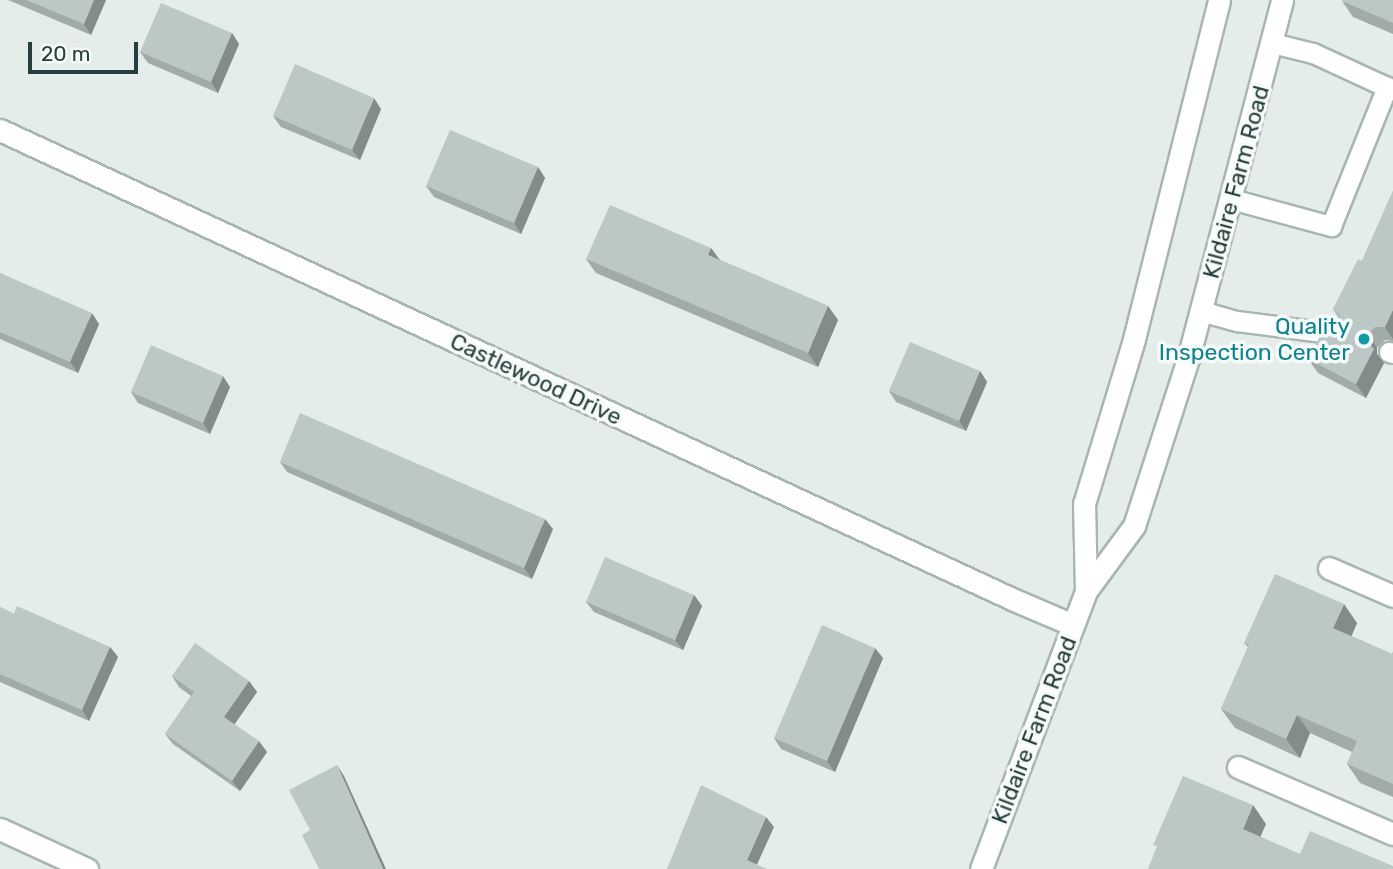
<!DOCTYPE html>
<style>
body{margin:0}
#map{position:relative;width:1393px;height:869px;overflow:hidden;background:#e5edeb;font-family:Rubik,sans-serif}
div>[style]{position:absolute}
.roads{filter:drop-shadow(2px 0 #a8b5b3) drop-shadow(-2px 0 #a8b5b3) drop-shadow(0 2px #a8b5b3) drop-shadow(0 -2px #a8b5b3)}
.lane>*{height:19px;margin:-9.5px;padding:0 9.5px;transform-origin:9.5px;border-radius:9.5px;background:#fff}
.street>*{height:21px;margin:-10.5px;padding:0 10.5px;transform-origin:10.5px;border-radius:10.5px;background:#fff}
.secondary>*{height:21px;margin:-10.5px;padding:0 10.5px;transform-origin:10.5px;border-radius:10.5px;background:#fff}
.wall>*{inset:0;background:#a1aca9}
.shaded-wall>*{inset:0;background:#838c8a}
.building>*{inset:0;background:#bbc8c5}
.dots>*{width:19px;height:19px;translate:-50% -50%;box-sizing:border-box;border:4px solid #f6faf9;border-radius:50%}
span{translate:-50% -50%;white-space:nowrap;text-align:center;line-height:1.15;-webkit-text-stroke:7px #f6faf9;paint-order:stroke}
.street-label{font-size:23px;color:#263e3d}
.culture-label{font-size:23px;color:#0d838f}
.right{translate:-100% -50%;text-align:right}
.scale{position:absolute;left:28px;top:42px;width:110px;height:32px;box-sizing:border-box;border:4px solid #263e3d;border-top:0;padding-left:9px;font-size:21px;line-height:24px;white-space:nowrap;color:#263e3d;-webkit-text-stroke:5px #f6faf9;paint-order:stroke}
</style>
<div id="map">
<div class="roads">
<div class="lane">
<i style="left:1272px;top:43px;width:42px;rotate:13.7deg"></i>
<i style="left:1313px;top:53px;width:88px;rotate:24.8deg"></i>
<i style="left:1231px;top:199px;width:104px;rotate:15.1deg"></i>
<i style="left:1331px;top:226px;width:150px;rotate:-68.1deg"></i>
<i style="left:1201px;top:311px;width:37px;rotate:16deg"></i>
<i style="left:1237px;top:321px;width:102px;rotate:7.3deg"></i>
<i style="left:1389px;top:352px;width:4px;rotate:14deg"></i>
</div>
<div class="street">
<i style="left:0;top:130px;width:1115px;rotate:24.86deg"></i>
<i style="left:1012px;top:599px;width:66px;rotate:23.1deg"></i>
<i style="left:1329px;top:568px;width:70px;rotate:23.6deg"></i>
<i style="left:1238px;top:767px;width:169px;rotate:23.4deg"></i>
<i style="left:0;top:829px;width:96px;rotate:24.7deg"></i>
</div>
<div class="secondary">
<i style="left:1086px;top:591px;width:87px;rotate:-91.3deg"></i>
<i style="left:1084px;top:504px;width:172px;rotate:-73.1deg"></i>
<i style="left:1134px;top:339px;width:349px;rotate:-75.9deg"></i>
<i style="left:981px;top:869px;width:297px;rotate:-69.3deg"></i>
<i style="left:1086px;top:591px;width:81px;rotate:-53.6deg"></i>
<i style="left:1134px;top:526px;width:176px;rotate:-72.1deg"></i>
<i style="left:1188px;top:359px;width:371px;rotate:-75.3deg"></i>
</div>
</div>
<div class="wall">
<i style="clip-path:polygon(8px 0,106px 0,91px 35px)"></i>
<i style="clip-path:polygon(1393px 0,1393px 34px,1353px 17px,1342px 1px)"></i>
<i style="clip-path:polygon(232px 33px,239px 44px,218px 93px,148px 63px,140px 52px)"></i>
<i style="clip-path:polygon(381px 109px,360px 160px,281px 127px,273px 116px)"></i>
<i style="clip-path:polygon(538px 167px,545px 178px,521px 234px,434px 197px,426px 186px)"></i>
<i style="clip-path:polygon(1393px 191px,1393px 341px,1385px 340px,1377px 348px,1377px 354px,1384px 363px,1366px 398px,1318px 373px,1308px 359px,1332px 332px,1338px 327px,1339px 318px,1333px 309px,1362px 261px)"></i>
<i style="clip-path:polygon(711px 248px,720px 260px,828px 306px,838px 320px,818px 367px,596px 273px,586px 259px)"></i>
<i style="clip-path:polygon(0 273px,99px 324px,78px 373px,0 339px)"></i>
<i style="clip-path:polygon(980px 371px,987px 382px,966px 431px,896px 402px,889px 391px)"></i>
<i style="clip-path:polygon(230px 387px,210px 434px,138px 403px,131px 392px)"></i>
<i style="clip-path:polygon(280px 462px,553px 529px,532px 579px,287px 472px)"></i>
<i style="clip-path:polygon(694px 595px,702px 606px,683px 650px,594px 612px,586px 602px)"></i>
<i style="clip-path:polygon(0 607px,14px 614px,110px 647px,118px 657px,89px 721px,0 682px)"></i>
<i style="clip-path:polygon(1357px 623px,1351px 636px,1392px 654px,1393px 652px,1393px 797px,1360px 783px,1347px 764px,1352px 752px,1310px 733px,1300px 758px,1235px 728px,1221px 709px,1248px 647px,1244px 643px)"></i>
<i style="clip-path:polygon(883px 658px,835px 772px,781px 749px,774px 738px)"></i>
<i style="clip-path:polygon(172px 676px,249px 681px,257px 692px,234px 724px,267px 752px,240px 791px,173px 744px,165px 734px,191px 696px,179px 687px)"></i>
</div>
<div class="shaded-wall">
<i style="clip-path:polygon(94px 0,106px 0,91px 35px,84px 24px)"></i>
<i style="clip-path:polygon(232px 33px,239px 44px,218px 93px,211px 82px)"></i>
<i style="clip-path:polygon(374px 98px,381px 109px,360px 160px,352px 150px)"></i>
<i style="clip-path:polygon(538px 167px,545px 178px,521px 234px,514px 223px)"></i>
<i style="clip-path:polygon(711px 248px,721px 262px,708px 255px)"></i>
<i style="clip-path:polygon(828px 306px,838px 320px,818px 367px,808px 353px)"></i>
<i style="clip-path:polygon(1393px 310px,1393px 339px,1385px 327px)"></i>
<i style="clip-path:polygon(92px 313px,99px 324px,78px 373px,70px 362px)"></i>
<i style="clip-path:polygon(1368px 334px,1377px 348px,1377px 354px,1384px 363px,1366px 398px,1356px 384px,1368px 342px)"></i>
<i style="clip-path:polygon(980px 371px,987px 382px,966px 431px,959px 421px)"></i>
<i style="clip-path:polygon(223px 376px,230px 387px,210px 434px,203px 423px)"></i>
<i style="clip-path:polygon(545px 519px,553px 529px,532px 579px,524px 568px)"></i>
<i style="clip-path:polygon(694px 595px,702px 606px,683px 650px,675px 640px)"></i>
<i style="clip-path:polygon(1344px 604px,1357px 623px,1347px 647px,1333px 628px)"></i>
<i style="clip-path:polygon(110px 647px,118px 657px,89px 721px,82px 710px)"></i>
<i style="clip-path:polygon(875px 648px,883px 658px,835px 772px,827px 761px)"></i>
<i style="clip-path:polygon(249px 681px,257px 692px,232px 728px,224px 717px)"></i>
<i style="clip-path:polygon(1297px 715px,1310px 733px,1300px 758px,1286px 739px)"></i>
<i style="clip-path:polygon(259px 741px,267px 752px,240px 791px,232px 781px)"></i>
<i style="clip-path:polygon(337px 765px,344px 776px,386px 869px,383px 869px)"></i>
<i style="clip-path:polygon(1253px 805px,1266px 824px,1256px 847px,1243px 829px)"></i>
<i style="clip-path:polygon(766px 817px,774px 827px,755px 869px,747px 860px)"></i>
</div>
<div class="building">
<i style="clip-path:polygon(26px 0,94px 0,84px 24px)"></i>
<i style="clip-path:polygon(1343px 0,1393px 0,1393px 23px,1342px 1px)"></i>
<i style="clip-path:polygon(161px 3px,232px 33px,211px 82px,140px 52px)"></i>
<i style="clip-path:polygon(295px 64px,374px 98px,352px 150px,273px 116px)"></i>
<i style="clip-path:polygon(450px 130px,538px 167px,514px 223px,426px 186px)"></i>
<i style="clip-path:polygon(1393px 191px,1393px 310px,1385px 327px,1375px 327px,1368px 334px,1368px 342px,1374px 349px,1356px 384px,1308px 359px,1322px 332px,1332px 332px,1338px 327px,1340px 316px,1333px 309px,1358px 259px,1362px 261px)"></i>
<i style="clip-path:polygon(610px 205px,711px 248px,708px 255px,828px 306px,808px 353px,586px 259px)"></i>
<i style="clip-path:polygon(0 273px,92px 313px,70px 362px,0 332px)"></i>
<i style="clip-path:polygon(910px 342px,980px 371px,959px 421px,889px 391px)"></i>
<i style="clip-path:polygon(151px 345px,223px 376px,203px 423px,131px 392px)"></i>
<i style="clip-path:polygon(300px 413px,545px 519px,524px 568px,280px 462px)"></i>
<i style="clip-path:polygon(605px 557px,694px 595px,675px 640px,586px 602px)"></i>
<i style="clip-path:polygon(1275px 574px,1344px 604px,1333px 628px,1392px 654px,1393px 652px,1393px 784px,1347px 764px,1357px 741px,1297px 715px,1286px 739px,1221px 709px,1249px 645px,1244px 643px)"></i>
<i style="clip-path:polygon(17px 606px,110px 647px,82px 710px,0 674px,0 607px,14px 614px)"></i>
<i style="clip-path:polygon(822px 625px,875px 648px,827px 761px,774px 738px)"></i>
<i style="clip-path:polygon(195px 643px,249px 681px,224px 717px,259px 741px,232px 781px,165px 734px,194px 692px,172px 676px)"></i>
<i style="clip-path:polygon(337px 765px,383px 869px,319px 869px,302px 835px,310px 830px,289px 790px)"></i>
<i style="clip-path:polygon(1183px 776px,1253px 805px,1243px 829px,1300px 854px,1310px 831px,1393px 866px,1393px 869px,1148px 869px,1157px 846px,1153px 845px)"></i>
<i style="clip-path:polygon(701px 785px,766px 817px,747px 860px,767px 869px,667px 869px)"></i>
</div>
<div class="dots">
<i style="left:1364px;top:339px;background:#0f9aa8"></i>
</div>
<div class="street-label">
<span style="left:1236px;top:182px;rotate:-75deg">Kildaire Farm Road</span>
<span style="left:536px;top:379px;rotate:25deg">Castlewood Drive</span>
<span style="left:1034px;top:730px;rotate:-69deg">Kildaire Farm Road</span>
</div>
<div class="culture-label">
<span class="right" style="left:1350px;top:339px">Quality<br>Inspection Center</span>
</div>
<div class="scale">20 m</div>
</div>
